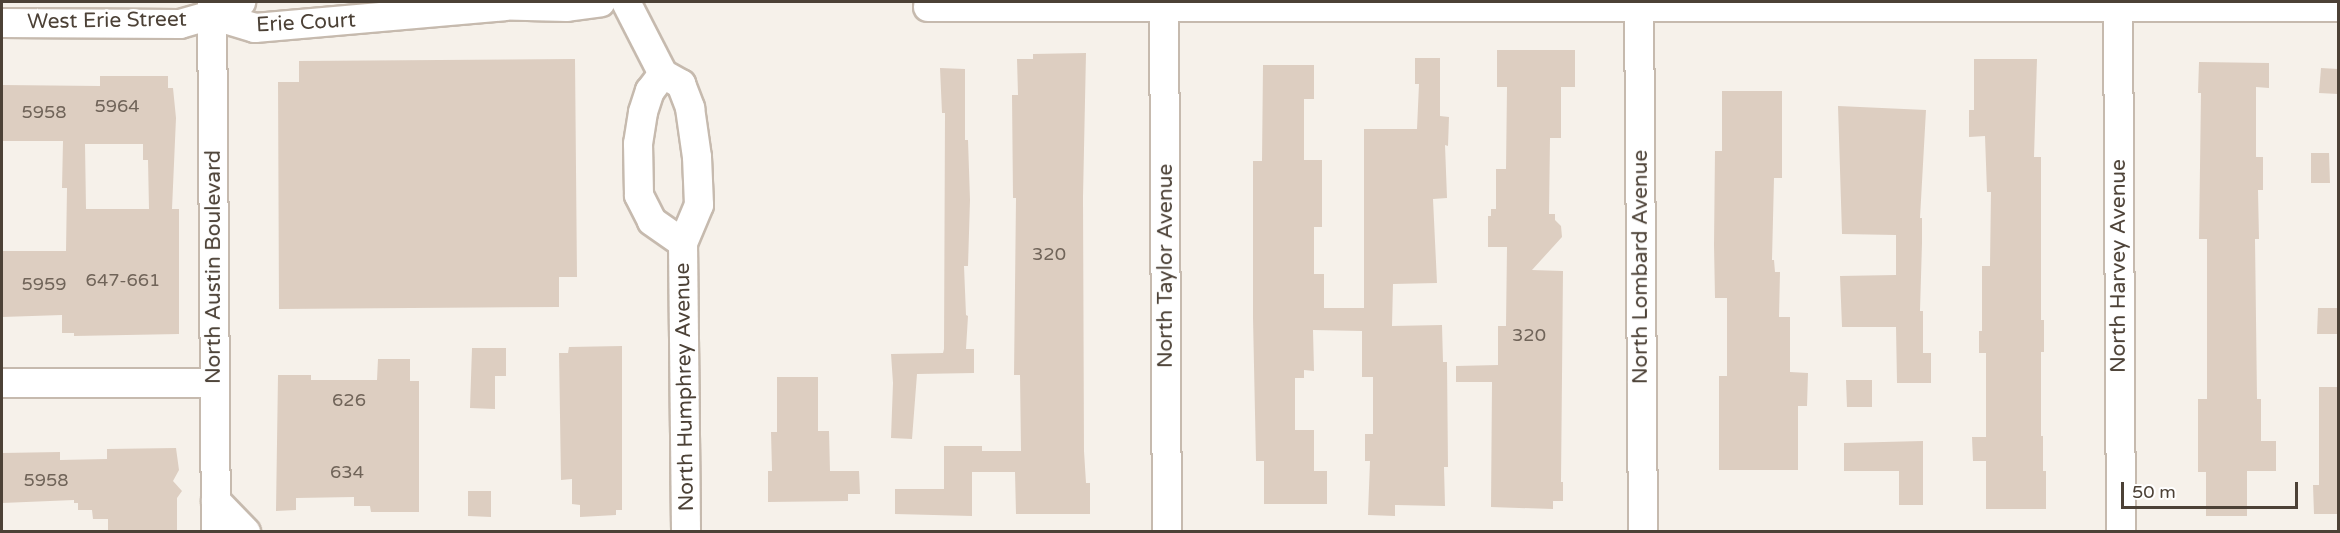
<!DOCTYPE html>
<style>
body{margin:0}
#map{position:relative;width:2340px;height:533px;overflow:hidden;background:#f6f1ea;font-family:"Varela Round",sans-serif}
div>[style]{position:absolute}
.building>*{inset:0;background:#ddcec1}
.roads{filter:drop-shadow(2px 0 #c6baae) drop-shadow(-2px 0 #c6baae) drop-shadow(0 2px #c6baae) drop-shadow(0 -2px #c6baae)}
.minor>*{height:28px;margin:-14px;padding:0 14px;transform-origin:14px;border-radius:14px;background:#fff}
span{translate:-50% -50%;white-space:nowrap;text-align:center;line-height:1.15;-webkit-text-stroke:5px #fff;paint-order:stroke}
.number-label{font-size:18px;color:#706459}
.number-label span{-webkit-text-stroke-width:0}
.street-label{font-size:21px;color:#4c4136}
.frame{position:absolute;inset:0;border:3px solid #4c4136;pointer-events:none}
.scale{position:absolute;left:2121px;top:482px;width:177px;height:27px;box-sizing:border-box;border:3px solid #4c4136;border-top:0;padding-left:8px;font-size:18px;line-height:21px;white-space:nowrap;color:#4c4136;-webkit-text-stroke:4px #fff;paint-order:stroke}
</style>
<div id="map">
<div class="building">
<i style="clip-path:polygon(1497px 50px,1575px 50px,1575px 87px,1561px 87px,1561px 138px,1550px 138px,1549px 214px,1555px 214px,1555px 220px,1561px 226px,1562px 237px,1532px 270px,1563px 271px,1561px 482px,1563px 482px,1563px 501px,1553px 501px,1553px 509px,1491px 507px,1492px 382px,1456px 382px,1456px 366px,1498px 365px,1498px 326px,1506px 326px,1507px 247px,1488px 247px,1488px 216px,1491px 216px,1491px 209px,1496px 209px,1496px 169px,1506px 169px,1507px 87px,1497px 87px)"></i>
<i style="clip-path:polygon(1086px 53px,1083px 197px,1084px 451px,1086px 483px,1090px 483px,1090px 514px,1016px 514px,1015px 472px,972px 472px,972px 516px,895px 514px,895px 489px,944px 489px,944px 446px,982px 446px,982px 451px,1021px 451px,1020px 375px,1014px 375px,1016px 198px,1013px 198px,1012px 95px,1018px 95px,1017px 59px,1033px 59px,1033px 54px)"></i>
<i style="clip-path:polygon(1415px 58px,1440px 58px,1440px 116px,1449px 117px,1448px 146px,1445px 145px,1447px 198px,1433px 199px,1437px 283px,1393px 284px,1392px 326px,1442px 325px,1443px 362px,1447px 362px,1448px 467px,1444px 467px,1445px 506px,1395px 505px,1395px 516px,1368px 515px,1370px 461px,1365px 461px,1365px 434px,1373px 434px,1373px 377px,1362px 377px,1362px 331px,1313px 330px,1314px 371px,1304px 370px,1304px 378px,1295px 378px,1295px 430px,1314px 430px,1314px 471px,1327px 471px,1327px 504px,1264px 504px,1264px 461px,1256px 461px,1253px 318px,1253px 161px,1262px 161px,1263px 65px,1314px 65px,1314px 99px,1304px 99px,1304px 160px,1322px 160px,1322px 227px,1314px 227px,1314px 274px,1324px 274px,1324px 308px,1364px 308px,1364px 129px,1417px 129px,1419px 84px,1415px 84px)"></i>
<i style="clip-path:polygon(575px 59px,577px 277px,559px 277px,559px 307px,279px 309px,278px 82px,299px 82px,299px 61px)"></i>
<i style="clip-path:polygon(1974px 59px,2037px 59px,2034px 157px,2041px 157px,2041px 320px,2044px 320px,2044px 352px,2041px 352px,2041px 436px,2043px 436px,2043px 471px,2046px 471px,2046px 509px,1986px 509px,1986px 461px,1973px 461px,1972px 437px,1986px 437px,1986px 353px,1979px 353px,1979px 331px,1982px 331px,1982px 266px,1990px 266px,1991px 192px,1987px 192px,1985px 136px,1969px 137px,1969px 110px,1974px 110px)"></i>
<i style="clip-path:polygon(2199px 62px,2269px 63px,2269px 88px,2256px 87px,2256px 157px,2263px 157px,2263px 190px,2258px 190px,2259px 239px,2255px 239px,2257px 399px,2261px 399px,2261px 441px,2276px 441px,2276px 471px,2247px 471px,2247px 516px,2206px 516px,2206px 472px,2198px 472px,2198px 399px,2207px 399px,2207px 239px,2199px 239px,2201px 93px,2198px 93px)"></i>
<i style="clip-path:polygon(940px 68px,965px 69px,965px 140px,968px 140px,970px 200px,968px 266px,964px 266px,966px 315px,968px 316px,966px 349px,974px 349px,974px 373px,917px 374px,912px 439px,891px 438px,893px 383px,891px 354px,943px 353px,944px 349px,945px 113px,942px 113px)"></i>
<i style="clip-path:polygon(2321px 68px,2338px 69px,2338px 94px,2319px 93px)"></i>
<i style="clip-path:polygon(evenodd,100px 76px,168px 76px,168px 88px,173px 88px,176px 118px,172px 209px,179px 209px,179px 334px,74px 336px,74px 333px,62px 333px,62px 315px,2px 317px,2px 251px,66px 251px,67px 188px,62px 188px,63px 141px,2px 141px,2px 85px,100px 86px,100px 76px,85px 144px,143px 144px,143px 160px,148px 160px,149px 209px,86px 209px,85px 144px)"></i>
<i style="clip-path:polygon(1722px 91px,1782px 91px,1782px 178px,1774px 178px,1772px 260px,1774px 260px,1775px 272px,1780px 272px,1779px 317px,1790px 317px,1790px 372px,1808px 373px,1807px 406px,1798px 406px,1798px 470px,1719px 470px,1719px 376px,1727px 376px,1727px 298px,1715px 298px,1714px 245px,1715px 151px,1722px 151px)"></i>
<i style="clip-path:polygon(1838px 106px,1926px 110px,1920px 218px,1922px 218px,1922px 243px,1920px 311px,1923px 311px,1923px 353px,1931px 353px,1931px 383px,1897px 383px,1896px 327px,1842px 327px,1840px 276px,1896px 275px,1896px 235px,1842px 234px)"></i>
<i style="clip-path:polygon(2311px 153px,2329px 153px,2330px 183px,2311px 183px)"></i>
<i style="clip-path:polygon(2318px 308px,2338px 308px,2338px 334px,2317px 334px)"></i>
<i style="clip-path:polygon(622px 346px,622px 510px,616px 510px,616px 515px,580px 517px,580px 505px,572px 504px,572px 479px,561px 480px,559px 353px,568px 353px,569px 347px)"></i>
<i style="clip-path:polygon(472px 348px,506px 348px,506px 376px,495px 376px,495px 409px,470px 408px)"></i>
<i style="clip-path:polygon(378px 359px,410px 359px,410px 381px,419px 381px,419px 512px,371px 512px,370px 506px,354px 506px,354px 497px,296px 498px,296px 510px,276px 511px,278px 375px,311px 375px,311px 380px,377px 380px)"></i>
<i style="clip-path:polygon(777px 377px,818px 377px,818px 431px,829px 431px,830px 471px,859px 471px,860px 494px,848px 494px,848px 501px,768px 502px,768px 471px,772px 471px,771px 432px,777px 432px)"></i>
<i style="clip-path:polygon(1846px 380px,1872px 380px,1872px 407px,1847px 407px)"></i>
<i style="clip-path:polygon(2319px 387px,2338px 387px,2338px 514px,2314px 514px,2313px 485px,2319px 485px)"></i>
<i style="clip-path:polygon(1923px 441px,1923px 505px,1899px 505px,1899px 471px,1844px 471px,1844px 443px)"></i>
<i style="clip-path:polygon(176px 448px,179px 470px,173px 481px,182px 491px,177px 498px,177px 531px,108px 531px,108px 519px,93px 519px,92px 510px,78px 510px,78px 503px,74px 503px,74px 500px,2px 503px,2px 453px,60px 452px,60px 460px,107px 459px,107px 449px)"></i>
<i style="clip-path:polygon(468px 491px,491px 491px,491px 517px,468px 516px)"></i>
</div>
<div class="roads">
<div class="minor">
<i style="left:212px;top:2px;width:530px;rotate:89.57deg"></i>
<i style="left:626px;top:2px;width:81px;rotate:62.8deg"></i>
<i style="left:1164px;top:2px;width:530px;rotate:89.68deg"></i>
<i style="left:1639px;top:2px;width:530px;rotate:89.57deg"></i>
<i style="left:2118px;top:2px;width:530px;rotate:89.68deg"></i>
<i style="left:487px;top:5px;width:80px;rotate:1.4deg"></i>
<i style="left:567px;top:7px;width:34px;rotate:-8deg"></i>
<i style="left:928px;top:7px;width:1410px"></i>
<i style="left:212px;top:15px;width:45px;rotate:16.8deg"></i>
<i style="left:255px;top:28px;width:250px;rotate:-5deg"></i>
<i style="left:2px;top:23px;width:178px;rotate:0.3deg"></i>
<i style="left:180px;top:24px;width:33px;rotate:-16deg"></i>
<i style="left:212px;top:15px;width:32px;rotate:-24deg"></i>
<i style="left:683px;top:243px;width:38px;rotate:-145deg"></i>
<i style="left:652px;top:221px;width:29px;rotate:-117deg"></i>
<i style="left:639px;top:195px;width:51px;rotate:-91.1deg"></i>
<i style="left:638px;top:144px;width:32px;rotate:-81deg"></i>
<i style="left:643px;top:112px;width:22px;rotate:-72deg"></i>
<i style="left:650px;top:91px;width:21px;rotate:-53deg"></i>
<i style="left:663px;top:74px;width:21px;rotate:29deg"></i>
<i style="left:681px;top:84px;width:26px;rotate:69deg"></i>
<i style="left:690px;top:108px;width:49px;rotate:81.9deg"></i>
<i style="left:697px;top:157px;width:48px;rotate:87.6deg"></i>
<i style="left:699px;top:205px;width:41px;rotate:112.8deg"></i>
<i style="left:683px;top:243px;width:289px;rotate:89.4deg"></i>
<i style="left:2px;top:383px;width:213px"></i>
<i style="left:216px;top:501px;width:43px;rotate:45.9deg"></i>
</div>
</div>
<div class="number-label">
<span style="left:117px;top:106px">5964</span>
<span style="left:44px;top:112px">5958</span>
<span style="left:1049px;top:254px">320</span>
<span style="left:123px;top:280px">647-661</span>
<span style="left:44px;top:284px">5959</span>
<span style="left:1529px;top:335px">320</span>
<span style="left:349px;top:400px">626</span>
<span style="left:347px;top:472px">634</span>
<span style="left:46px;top:480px">5958</span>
</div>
<div class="street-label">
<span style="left:107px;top:21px;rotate:-1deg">West Erie Street</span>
<span style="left:306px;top:23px;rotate:-3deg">Erie Court</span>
<span style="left:1166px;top:266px;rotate:-90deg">North Taylor Avenue</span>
<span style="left:2119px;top:266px;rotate:-90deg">North Harvey Avenue</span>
<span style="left:214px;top:267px;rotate:-90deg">North Austin Boulevard</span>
<span style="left:1641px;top:267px;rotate:-90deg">North Lombard Avenue</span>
<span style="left:685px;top:387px;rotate:-91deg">North Humphrey Avenue</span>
</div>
<div class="frame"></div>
<div class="scale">50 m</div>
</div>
